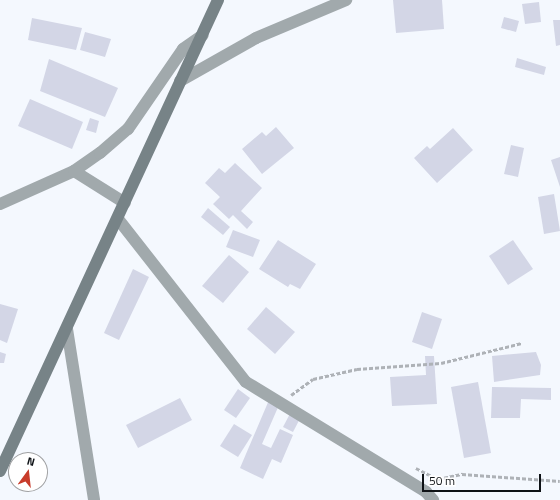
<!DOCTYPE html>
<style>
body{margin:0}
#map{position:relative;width:560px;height:500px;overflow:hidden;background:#f4f8fe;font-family:"Titillium Web",sans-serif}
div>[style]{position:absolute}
.building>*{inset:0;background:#d3d6e6}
.path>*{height:2.5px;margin-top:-1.25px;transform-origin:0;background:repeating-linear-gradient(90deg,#aeb2b7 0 4px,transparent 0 6px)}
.street>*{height:12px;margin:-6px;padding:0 6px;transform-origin:6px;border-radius:6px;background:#a1a9ac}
.secondary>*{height:12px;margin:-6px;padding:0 6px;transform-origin:6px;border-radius:6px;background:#778387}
span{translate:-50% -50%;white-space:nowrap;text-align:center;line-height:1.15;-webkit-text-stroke:3.5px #fff;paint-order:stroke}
.north{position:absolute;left:8px;top:452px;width:40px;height:40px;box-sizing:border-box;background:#fff;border:1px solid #9fa0a2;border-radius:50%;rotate:15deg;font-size:11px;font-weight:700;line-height:16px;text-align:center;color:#0e1216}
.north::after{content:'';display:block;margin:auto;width:14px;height:18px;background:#c83c2b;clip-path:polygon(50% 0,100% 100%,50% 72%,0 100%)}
.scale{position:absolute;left:422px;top:474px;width:119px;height:18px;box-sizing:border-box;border:2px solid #0e1216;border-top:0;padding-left:5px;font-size:12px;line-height:14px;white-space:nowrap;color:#0e1216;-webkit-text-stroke:3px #fff;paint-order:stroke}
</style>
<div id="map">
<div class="building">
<i style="clip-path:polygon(393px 0,442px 0,444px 29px,396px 33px)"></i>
<i style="clip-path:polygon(539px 2px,541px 22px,525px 24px,522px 4px)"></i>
<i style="clip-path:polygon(504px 17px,519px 21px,516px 32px,501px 28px)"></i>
<i style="clip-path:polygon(32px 18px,82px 28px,76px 50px,28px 40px)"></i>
<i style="clip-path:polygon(553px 20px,560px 20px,560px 45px,556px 46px)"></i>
<i style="clip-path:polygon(85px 32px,111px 39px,105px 57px,80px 50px)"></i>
<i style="clip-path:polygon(517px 58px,546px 67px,544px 75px,515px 67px)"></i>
<i style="clip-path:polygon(49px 59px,118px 88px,105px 117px,40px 91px)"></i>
<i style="clip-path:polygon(30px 99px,83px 122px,72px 149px,18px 126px)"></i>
<i style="clip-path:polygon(90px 118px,99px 121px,96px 133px,86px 130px)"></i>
<i style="clip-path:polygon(276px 127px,294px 148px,262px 174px,242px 149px,262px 132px,266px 136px)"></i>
<i style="clip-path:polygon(453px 128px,473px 150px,437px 183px,414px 158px,427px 146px,430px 149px)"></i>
<i style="clip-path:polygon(511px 145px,524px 148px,518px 177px,504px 174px)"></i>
<i style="clip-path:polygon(560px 157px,560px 187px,551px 160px)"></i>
<i style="clip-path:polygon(235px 163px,262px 188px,241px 211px,253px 222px,247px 229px,233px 215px,229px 219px,213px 204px,220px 197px,205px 183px,219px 168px,225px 173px)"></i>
<i style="clip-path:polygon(554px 194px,560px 231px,544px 234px,538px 197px)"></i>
<i style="clip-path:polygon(208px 208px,230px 227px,223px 235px,201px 217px)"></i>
<i style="clip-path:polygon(233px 230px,260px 240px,253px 257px,226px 247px)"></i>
<i style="clip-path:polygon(278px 240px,316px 264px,300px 289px,290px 284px,288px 287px,259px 269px)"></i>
<i style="clip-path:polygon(513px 240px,533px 269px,508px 285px,489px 256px)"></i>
<i style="clip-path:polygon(229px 255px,249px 272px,223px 303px,202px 286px)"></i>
<i style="clip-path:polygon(133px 269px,149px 277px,119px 340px,104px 333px)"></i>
<i style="clip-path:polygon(0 304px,18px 309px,7px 343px,0 340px)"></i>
<i style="clip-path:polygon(266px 307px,295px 332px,275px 354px,247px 329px)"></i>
<i style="clip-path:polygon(422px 312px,442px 319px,432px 349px,412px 342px)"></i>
<i style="clip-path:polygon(0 352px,6px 354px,4px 363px,0 363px)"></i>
<i style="clip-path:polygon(536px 352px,541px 365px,540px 375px,494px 382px,492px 356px)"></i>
<i style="clip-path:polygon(425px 356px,434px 356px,437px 404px,392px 406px,390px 377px,426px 375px)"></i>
<i style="clip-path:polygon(478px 382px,491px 453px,464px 458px,451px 387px)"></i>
<i style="clip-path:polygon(492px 387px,551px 388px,551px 400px,521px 399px,520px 418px,491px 418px)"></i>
<i style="clip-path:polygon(238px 389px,250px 398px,236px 418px,224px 410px)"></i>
<i style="clip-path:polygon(180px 398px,192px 420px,138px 448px,126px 425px)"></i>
<i style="clip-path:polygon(269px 400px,279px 405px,262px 444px,271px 448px,280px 429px,293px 435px,281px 463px,272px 459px,263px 479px,240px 468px)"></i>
<i style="clip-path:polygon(294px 406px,304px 411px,293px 432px,283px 427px)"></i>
<i style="clip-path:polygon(234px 424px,252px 435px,238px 457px,220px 446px)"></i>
</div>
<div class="path">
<i style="left:291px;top:395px;width:27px;rotate:-36deg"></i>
<i style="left:313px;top:379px;width:45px;rotate:-12.8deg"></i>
<i style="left:357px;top:369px;width:84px;rotate:-4.1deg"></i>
<i style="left:441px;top:363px;width:83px;rotate:-13.9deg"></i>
<i style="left:416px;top:468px;width:25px;rotate:27deg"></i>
<i style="left:438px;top:479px;width:25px;rotate:-12deg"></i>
<i style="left:462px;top:474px;width:98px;rotate:4.1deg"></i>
</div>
<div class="street">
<i style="left:180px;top:81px;width:87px;rotate:-29.5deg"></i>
<i style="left:256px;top:38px;width:98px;rotate:-22.9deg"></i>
<i style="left:74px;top:171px;width:32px;rotate:-35deg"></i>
<i style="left:100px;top:153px;width:37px;rotate:-41deg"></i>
<i style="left:128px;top:129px;width:97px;rotate:-55.5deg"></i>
<i style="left:183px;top:49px;width:24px;rotate:-35deg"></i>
<i style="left:0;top:204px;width:81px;rotate:-24deg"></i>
<i style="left:74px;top:171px;width:60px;rotate:32.1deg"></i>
<i style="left:118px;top:219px;width:207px;rotate:51.9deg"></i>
<i style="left:246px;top:382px;width:211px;rotate:31.4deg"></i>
<i style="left:426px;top:492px;width:11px;rotate:49deg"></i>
<i style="left:67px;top:329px;width:173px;rotate:81deg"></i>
</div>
<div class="secondary">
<i style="left:0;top:471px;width:519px;rotate:-65.16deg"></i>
</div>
<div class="north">N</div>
<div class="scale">50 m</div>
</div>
